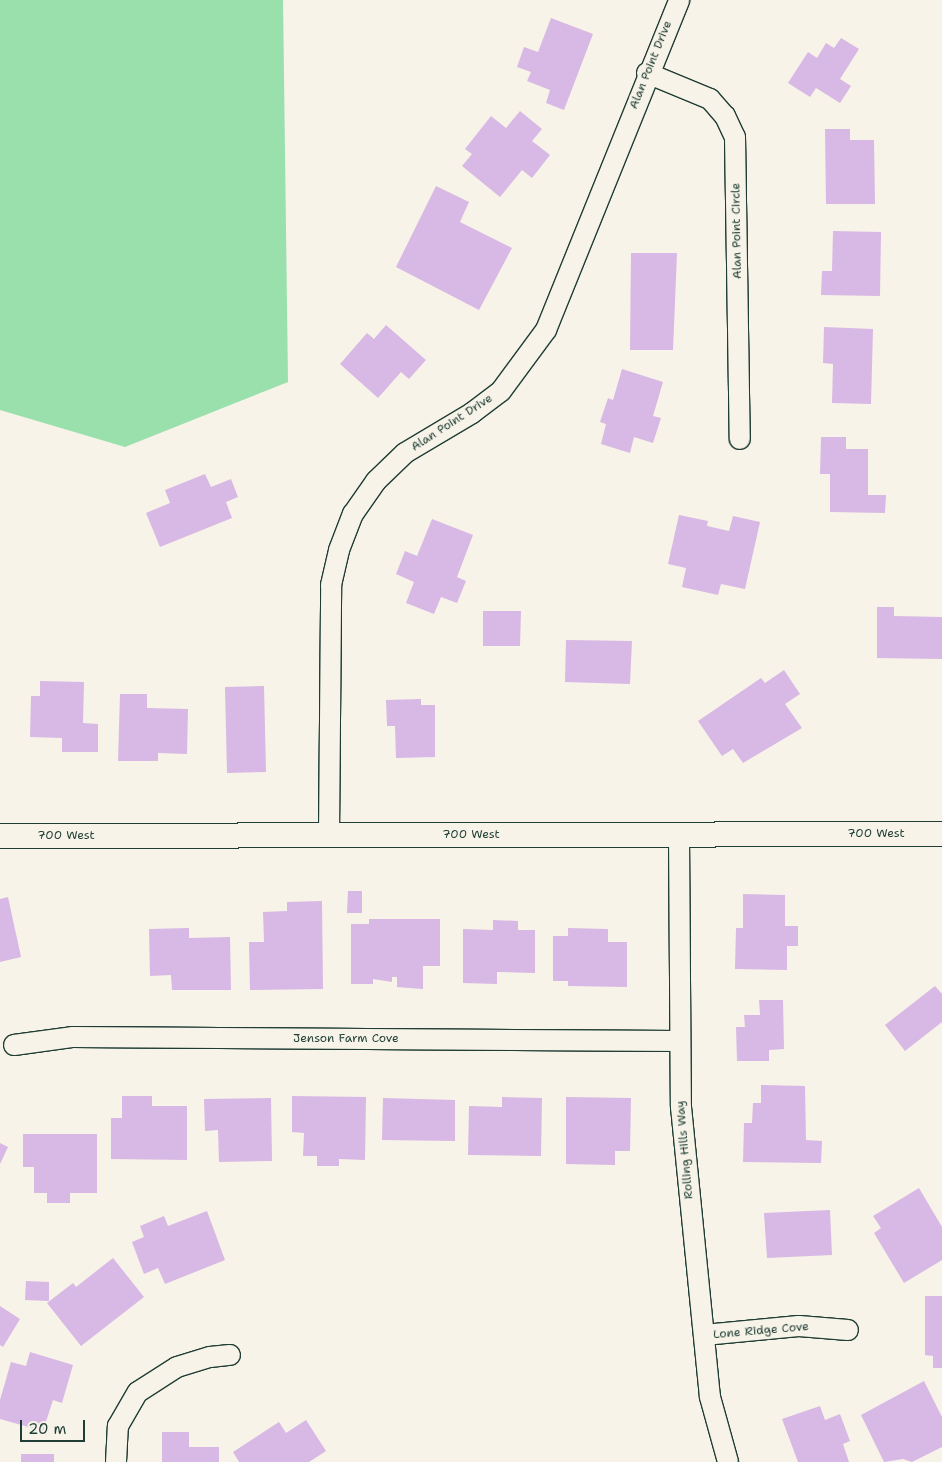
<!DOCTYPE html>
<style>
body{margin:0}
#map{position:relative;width:942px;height:1462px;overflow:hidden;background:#f7f3e8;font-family:"Shantell Sans",sans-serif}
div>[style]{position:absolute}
.green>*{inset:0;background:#9ae0ad}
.building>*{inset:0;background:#d8b8e4}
.roads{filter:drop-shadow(1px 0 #1f3d34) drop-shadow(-1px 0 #1f3d34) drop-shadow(0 1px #1f3d34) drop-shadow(0 -1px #1f3d34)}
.minor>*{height:20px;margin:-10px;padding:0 10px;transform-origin:10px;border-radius:10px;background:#f7f3e8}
.tertiary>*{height:24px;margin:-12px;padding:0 12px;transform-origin:12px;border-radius:12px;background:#f7f3e8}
span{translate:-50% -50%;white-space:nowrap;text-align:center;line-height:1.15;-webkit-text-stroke:4.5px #f7f3e8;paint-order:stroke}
.street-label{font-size:12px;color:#1f3d34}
.scale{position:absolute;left:20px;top:1420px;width:65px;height:22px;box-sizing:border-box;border:2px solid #1f3d34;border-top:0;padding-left:6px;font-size:15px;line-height:18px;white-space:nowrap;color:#1f3d34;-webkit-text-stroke:4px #f7f3e8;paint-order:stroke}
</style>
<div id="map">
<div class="green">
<i style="clip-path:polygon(0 0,283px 0,288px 382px,125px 447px,0 410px)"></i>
</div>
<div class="building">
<i style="clip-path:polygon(551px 18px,593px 34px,564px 110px,546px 103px,550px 90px,527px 81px,531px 72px,517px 67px,524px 47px,538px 52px)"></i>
<i style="clip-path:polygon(841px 38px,859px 49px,840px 79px,851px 86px,840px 103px,816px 88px,810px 97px,788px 83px,808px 52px,817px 58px,826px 43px,834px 48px)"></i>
<i style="clip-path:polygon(520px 111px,542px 129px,532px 141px,550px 155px,532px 178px,522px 170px,500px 197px,462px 166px,472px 154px,465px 149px,491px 116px,506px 128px)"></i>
<i style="clip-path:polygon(825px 129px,850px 129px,850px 140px,874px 140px,875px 204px,826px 204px)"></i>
<i style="clip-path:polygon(436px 186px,469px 202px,460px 222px,512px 248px,479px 310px,396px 267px)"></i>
<i style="clip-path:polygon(833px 231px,881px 232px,880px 296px,821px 295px,822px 271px,832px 271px)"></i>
<i style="clip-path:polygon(631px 253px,677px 253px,673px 350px,630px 350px)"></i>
<i style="clip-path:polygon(386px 325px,426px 360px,409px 379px,401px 372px,378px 398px,340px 364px,367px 333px,374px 339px)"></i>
<i style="clip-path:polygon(824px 327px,873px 329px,871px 404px,832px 403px,833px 364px,823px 363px)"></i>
<i style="clip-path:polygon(622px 369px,663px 382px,653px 416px,661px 418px,653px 443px,634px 437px,630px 453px,601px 444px,606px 424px,600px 422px,608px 398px,613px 400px)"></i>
<i style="clip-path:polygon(821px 437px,846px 437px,846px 449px,868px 449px,868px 495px,886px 495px,885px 513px,830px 512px,830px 474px,820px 474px)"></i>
<i style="clip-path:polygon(205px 474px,211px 487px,231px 479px,238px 497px,226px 502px,232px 518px,160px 547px,146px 513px,170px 503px,165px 490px)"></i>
<i style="clip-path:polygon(679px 515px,708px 521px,707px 526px,729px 531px,733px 516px,760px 522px,745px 589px,721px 584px,718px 595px,682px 587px,686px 568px,668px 564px)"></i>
<i style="clip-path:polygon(432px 519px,473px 535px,457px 577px,466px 581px,457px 603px,441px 597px,434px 614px,406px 603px,414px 582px,396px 574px,405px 551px,417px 556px)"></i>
<i style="clip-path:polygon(877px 607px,894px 607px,894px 616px,942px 617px,942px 659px,877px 658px)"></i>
<i style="clip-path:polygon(483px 611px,521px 611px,520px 646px,483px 646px)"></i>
<i style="clip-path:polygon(566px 640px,632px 641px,630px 684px,565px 682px)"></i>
<i style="clip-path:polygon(784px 670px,800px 694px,785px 704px,802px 728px,743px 763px,733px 749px,722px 756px,698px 721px,761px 678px,765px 683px)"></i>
<i style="clip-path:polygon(40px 681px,84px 682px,83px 723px,98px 724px,98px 752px,62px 752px,62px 738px,30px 737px,31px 696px,40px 696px)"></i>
<i style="clip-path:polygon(264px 686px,266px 772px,227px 773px,225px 687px)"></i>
<i style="clip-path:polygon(120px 694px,147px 694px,147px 708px,188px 709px,187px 754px,158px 753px,158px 761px,118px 761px)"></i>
<i style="clip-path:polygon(421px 699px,421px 705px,435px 705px,435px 757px,396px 758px,395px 726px,387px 726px,386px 700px)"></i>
<i style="clip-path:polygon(348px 891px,362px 891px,362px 913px,347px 913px)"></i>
<i style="clip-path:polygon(743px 894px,785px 895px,785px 926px,798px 926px,798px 946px,787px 946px,787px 970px,735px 969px,736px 928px,743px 928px)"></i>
<i style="clip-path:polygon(8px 897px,21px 957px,0 962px,0 899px)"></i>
<i style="clip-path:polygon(322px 901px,323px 989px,250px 990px,249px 942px,264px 942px,263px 912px,287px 911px,287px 902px)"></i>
<i style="clip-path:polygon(369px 919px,440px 919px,440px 966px,423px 966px,423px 989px,397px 987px,397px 977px,392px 977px,392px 982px,373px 979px,373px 984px,351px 984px,351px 924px,369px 924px)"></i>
<i style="clip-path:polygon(493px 920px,518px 921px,518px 930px,535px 930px,535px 973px,497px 972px,497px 984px,463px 983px,463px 929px,493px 930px)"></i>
<i style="clip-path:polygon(189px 928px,189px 938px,230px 937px,231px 990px,172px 990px,171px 975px,150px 976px,149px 929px)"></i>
<i style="clip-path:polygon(568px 928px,608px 929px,608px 942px,627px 942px,627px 987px,568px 986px,568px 981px,553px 981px,553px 936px,568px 936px)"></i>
<i style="clip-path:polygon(935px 986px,942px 994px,942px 1022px,905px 1051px,885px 1025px)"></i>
<i style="clip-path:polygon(759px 1000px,783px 1000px,784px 1049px,769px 1050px,769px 1061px,737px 1061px,736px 1027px,745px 1027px,744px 1015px,760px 1015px)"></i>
<i style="clip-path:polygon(761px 1085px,805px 1086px,806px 1140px,822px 1141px,821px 1163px,743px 1162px,744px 1123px,752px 1123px,753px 1103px,761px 1103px)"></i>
<i style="clip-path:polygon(122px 1096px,152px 1096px,152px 1106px,187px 1106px,187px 1160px,111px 1159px,111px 1118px,122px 1118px)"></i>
<i style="clip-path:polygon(292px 1096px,366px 1097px,365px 1160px,339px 1159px,339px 1166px,317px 1166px,317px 1156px,303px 1156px,304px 1133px,292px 1132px)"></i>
<i style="clip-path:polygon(502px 1097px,542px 1098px,541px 1156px,468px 1155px,469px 1106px,502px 1107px)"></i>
<i style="clip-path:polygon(566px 1097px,631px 1098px,630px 1151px,615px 1151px,615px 1165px,566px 1164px)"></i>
<i style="clip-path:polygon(271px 1098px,272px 1161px,219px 1162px,218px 1130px,205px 1131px,204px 1099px)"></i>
<i style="clip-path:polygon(383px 1098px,455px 1100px,455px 1141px,382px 1140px)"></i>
<i style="clip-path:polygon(23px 1134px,97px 1134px,97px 1193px,70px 1193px,70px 1203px,47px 1203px,47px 1193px,34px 1193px,34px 1167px,23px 1167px)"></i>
<i style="clip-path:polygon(0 1143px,8px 1147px,0 1164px)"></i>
<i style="clip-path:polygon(919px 1188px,942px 1227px,942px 1260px,904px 1283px,874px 1233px,881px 1228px,873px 1216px)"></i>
<i style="clip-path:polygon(830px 1210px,832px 1255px,767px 1258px,764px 1213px)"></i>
<i style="clip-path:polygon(207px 1211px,225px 1260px,165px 1284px,158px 1268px,144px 1274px,132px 1242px,144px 1237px,140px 1226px,164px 1216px,168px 1226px)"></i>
<i style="clip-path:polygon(113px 1258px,144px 1297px,81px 1346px,47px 1303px,73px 1283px,76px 1287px)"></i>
<i style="clip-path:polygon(26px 1281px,49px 1282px,49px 1301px,25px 1300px)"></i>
<i style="clip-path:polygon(925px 1296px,942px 1296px,942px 1368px,933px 1368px,933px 1356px,925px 1355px)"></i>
<i style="clip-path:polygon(0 1306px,20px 1319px,3px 1347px,0 1345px)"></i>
<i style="clip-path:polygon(30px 1352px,73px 1365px,62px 1403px,53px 1400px,43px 1431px,0 1419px,0 1400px,11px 1362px,26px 1366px)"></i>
<i style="clip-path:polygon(924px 1381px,942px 1417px,942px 1447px,912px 1462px,903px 1459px,884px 1462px,861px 1415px)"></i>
<i style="clip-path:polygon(820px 1406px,825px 1420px,840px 1414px,850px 1441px,843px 1444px,849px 1462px,798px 1462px,782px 1419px)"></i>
<i style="clip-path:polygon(306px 1420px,326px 1451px,309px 1462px,239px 1462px,233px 1452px,279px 1422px,286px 1433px)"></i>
<i style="clip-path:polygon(162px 1432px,189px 1432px,189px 1447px,219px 1447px,219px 1462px,162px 1462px)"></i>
<i style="clip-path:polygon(21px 1454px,54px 1454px,54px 1462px,21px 1462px)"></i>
</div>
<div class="roads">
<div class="minor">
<i style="left:647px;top:73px;width:68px;rotate:22.4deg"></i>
<i style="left:710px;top:99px;width:23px;rotate:49deg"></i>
<i style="left:725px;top:116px;width:23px;rotate:65deg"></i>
<i style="left:735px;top:137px;width:302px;rotate:89.1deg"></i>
<i style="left:329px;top:835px;width:250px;rotate:-89.5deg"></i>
<i style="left:331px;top:585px;width:36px;rotate:-77deg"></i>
<i style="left:339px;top:550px;width:39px;rotate:-69deg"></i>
<i style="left:353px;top:514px;width:40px;rotate:-55.1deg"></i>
<i style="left:376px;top:481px;width:40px;rotate:-44deg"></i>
<i style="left:405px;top:453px;width:78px;rotate:-30.8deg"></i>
<i style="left:472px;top:413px;width:36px;rotate:-37deg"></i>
<i style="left:501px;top:391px;width:76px;rotate:-53.6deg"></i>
<i style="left:546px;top:330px;width:356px;rotate:-68deg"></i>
<i style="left:679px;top:835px;width:272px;rotate:89.6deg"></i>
<i style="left:681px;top:1107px;width:291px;rotate:84.3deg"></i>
<i style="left:710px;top:1397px;width:67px;rotate:74.5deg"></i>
<i style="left:14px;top:1045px;width:60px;rotate:-7.7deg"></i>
<i style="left:73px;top:1037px;width:605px;rotate:0.38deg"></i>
<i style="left:704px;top:1335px;width:95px;rotate:-5.4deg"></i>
<i style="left:799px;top:1326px;width:49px;rotate:4.7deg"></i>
<i style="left:116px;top:1462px;width:36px;rotate:-87deg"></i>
<i style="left:118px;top:1426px;width:39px;rotate:-60deg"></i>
<i style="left:138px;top:1392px;width:46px;rotate:-32.7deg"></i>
<i style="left:177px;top:1367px;width:34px;rotate:-17deg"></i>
<i style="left:210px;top:1357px;width:20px;rotate:-6deg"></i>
</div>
<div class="tertiary">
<i style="left:0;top:836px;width:942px;rotate:-0.12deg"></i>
</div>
</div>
<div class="street-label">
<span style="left:651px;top:65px;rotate:-68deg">Alan Point Drive</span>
<span style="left:737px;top:231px;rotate:-91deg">Alan Point Circle</span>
<span style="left:452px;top:423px;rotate:-33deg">Alan Point Drive</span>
<span style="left:876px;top:834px">700 West</span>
<span style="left:471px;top:835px">700 West</span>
<span style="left:66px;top:836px">700 West</span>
<span style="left:346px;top:1039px">Jenson Farm Cove</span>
<span style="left:685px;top:1150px;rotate:-95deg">Rolling Hills Way</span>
<span style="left:761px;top:1331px;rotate:-5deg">Lone Ridge Cove</span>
</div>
<div class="scale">20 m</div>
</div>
